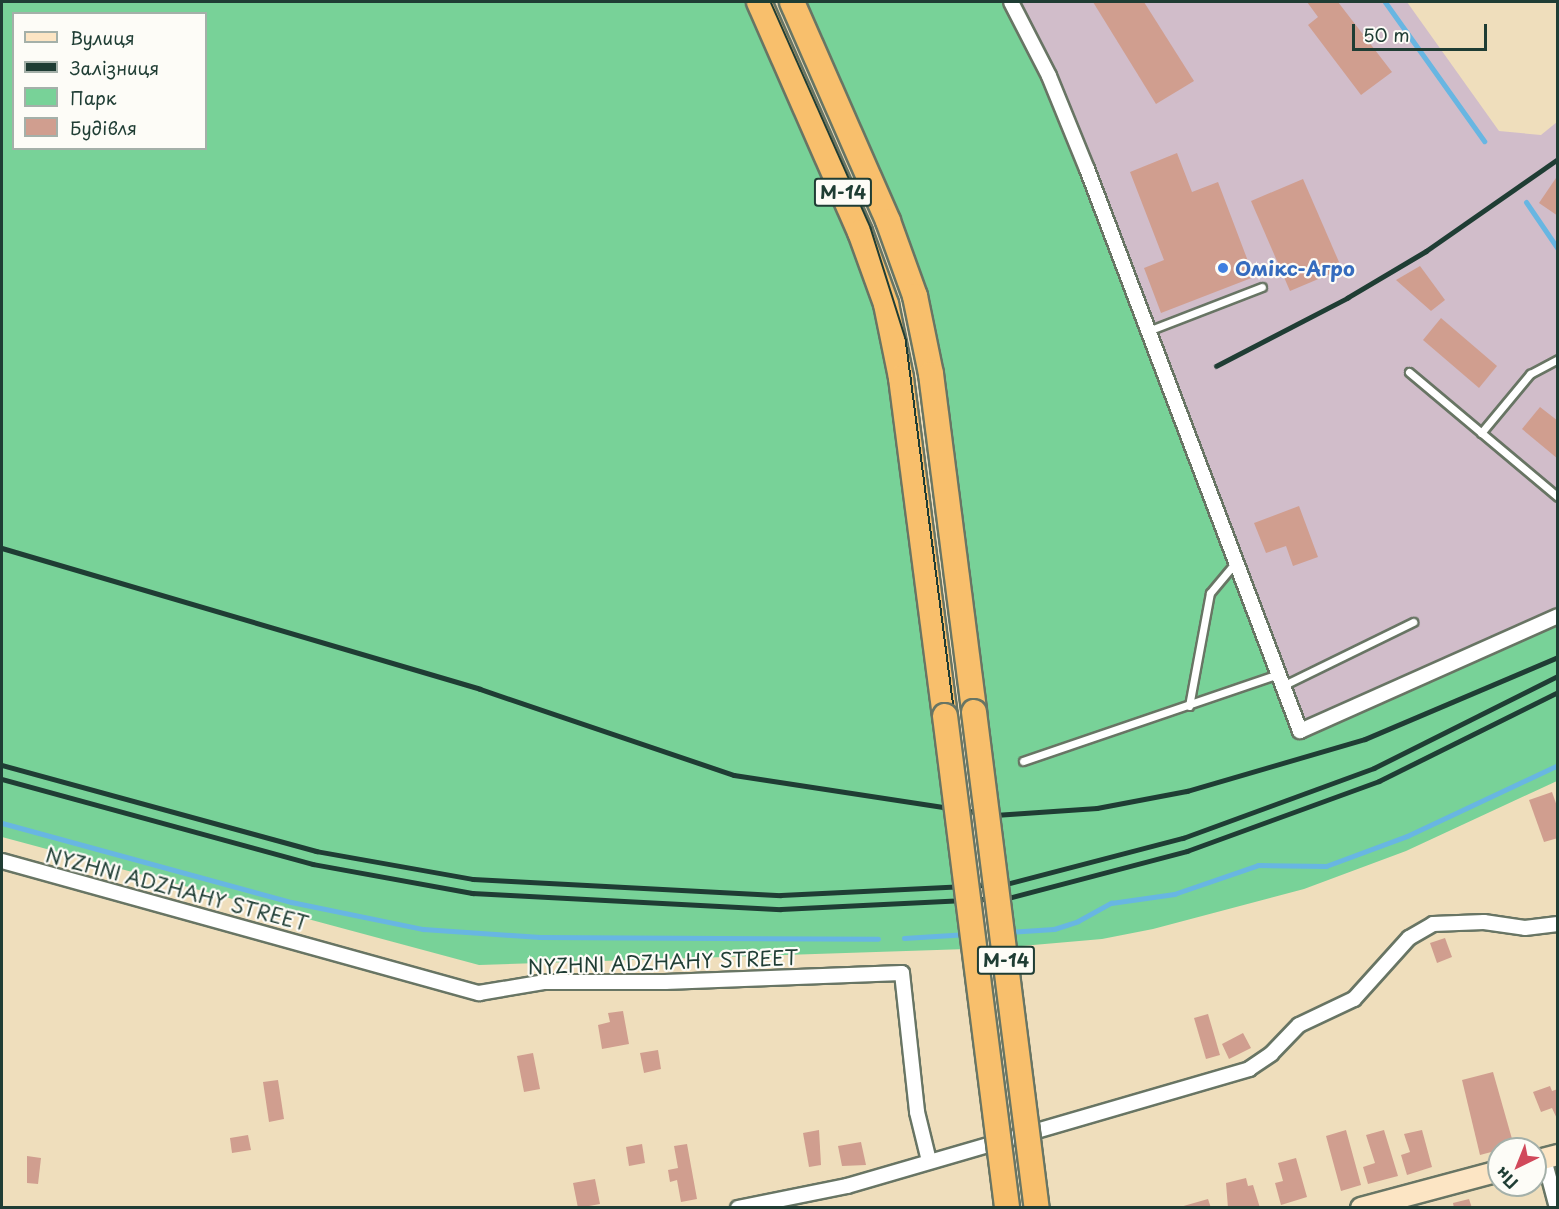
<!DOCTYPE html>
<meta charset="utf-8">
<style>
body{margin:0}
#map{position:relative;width:1559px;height:1209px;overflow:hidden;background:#efdebc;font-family:"Playpen Sans",sans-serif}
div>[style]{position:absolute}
.industrial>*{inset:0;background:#d1bdca}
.green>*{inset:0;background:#78d298}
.stream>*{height:5px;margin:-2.5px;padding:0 2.5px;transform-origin:2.5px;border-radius:2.5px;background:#68b6e2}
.building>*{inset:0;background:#d09e8f}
.roads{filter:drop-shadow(2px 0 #687564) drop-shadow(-2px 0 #687564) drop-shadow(0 2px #687564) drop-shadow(0 -2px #687564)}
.service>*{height:7px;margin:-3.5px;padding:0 3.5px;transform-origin:3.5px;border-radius:3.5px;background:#fff}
.minor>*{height:14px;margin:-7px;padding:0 7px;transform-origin:7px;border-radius:7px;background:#fff}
.secondary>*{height:20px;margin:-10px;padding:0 10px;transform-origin:10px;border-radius:10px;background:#fce5c4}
.trunk>*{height:24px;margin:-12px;padding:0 12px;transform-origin:12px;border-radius:12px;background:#f8bf6c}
.tram>*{height:1.5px;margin:-0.75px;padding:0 0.75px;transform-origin:0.75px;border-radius:0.75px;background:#1f3d34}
.rail>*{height:4.5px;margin:-2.25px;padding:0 2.25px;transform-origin:2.25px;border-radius:2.25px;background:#1f3d34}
.bridges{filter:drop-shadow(2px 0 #687564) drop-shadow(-2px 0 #687564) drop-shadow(0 2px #687564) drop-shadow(0 -2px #687564)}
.trunk-bridge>*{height:24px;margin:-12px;padding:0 12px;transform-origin:12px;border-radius:12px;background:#f8bf6c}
.dots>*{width:16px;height:16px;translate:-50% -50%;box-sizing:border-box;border:3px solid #fdfcf7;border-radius:50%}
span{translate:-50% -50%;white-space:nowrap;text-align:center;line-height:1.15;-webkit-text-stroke:4.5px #fdfcf7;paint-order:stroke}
.shield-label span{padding:2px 4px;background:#fdfcf7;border:2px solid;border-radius:4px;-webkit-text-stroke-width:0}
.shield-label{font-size:18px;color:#1f3d34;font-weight:700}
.shop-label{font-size:20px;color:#366cbe;font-weight:700}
.left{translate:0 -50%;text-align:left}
.street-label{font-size:20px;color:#1f3d34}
.frame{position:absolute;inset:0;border:3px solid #1f3d34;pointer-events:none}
.legend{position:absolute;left:12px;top:12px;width:195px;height:138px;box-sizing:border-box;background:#fdfcf7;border:2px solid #a4b0a9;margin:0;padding:8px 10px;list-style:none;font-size:18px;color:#1f3d34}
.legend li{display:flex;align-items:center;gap:12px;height:30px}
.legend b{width:30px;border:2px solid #a4b0a9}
.north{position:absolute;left:1487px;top:1137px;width:60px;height:60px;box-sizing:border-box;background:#fdfcf7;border:2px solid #a4b0a9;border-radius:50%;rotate:223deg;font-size:16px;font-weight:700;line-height:24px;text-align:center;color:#1f3d34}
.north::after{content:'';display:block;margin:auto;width:21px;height:27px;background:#d1495b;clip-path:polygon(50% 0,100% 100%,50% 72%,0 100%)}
.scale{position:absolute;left:1352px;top:24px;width:135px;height:27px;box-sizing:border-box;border:3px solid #1f3d34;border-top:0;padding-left:8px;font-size:18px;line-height:21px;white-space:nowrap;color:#1f3d34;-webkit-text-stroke:4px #fdfcf7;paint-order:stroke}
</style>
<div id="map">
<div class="industrial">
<i style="clip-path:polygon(1019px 2px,1407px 2px,1499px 131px,1541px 135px,1557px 122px,1557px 608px,1304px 722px,1093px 167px,1055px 73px)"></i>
</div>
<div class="green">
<i style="clip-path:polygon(evenodd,2px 2px,752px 2px,879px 305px,967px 949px,479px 965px,2px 837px,2px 2px,14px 14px,206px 14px,206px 148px,14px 148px,14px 14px)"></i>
<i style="clip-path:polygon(799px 2px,1019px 2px,1055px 73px,1093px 167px,1304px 722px,1557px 608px,1557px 781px,1406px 851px,1304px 889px,1153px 929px,1102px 939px,1011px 947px,939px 385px)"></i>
</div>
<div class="stream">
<i style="left:1385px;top:2px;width:171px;rotate:54.5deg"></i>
<i style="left:1526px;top:202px;width:57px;rotate:55.8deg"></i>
<i style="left:2px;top:823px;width:300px;rotate:15.3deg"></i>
<i style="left:291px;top:902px;width:135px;rotate:11.6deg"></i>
<i style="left:423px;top:929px;width:117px;rotate:3.9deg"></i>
<i style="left:540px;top:937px;width:338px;rotate:0.3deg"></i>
<i style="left:1007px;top:932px;width:47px;rotate:-3.7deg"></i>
<i style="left:1054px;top:929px;width:25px;rotate:-18deg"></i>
<i style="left:1078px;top:921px;width:38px;rotate:-29deg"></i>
<i style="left:1111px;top:903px;width:64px;rotate:-8.1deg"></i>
<i style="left:1174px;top:894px;width:89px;rotate:-19deg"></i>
<i style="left:1258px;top:865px;width:68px;rotate:0.8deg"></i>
<i style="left:1326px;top:866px;width:86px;rotate:-20.3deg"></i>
<i style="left:1407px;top:836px;width:167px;rotate:-25.2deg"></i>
<i style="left:904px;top:938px;width:64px;rotate:-3.6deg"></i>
</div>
<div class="building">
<i style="clip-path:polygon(1093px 2px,1144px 2px,1194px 81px,1156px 104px)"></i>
<i style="clip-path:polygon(1307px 2px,1338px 2px,1392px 72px,1361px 95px,1308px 25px,1318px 17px)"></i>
<i style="clip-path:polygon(1177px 153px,1192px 192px,1218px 182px,1254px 277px,1161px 313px,1144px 268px,1164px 260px,1130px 172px)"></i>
<i style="clip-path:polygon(1558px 175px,1558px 216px,1539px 203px)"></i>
<i style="clip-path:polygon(1303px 179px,1342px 269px,1290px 291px,1251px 201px)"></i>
<i style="clip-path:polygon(1420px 266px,1445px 300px,1431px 311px,1396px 280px)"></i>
<i style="clip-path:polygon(1441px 318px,1497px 366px,1479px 388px,1423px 340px)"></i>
<i style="clip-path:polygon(1540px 407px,1558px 421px,1558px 459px,1522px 429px)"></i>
<i style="clip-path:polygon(1299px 506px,1318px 557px,1293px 566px,1286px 546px,1266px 553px,1254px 523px)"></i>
<i style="clip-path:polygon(1552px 792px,1558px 809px,1558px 838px,1544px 842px,1529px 800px)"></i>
<i style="clip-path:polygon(1445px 938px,1452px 957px,1437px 963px,1430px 943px)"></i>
<i style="clip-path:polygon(623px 1011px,629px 1044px,602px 1049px,598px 1025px,610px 1022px,608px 1013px)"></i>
<i style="clip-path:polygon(1208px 1014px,1220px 1055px,1206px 1059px,1194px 1018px)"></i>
<i style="clip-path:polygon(1243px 1033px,1251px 1048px,1229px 1059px,1222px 1044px)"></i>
<i style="clip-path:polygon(658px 1050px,661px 1069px,644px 1073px,640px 1053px)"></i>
<i style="clip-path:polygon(533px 1053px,540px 1089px,524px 1092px,517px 1056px)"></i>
<i style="clip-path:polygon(1493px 1072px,1514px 1146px,1480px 1155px,1462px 1080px)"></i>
<i style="clip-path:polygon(278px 1080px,284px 1119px,269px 1122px,263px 1082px)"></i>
<i style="clip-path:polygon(1550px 1086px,1552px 1091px,1558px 1089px,1558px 1121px,1552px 1108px,1541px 1112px,1533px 1092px)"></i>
<i style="clip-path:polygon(819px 1130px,821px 1165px,809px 1167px,803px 1133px)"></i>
<i style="clip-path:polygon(1346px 1130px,1361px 1185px,1341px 1191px,1326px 1136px)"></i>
<i style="clip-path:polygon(1384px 1130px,1398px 1176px,1368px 1184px,1363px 1167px,1375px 1163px,1366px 1135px)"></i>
<i style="clip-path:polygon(1422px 1130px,1432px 1167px,1407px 1175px,1401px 1155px,1410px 1152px,1404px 1134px)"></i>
<i style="clip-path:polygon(248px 1135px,251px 1150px,232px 1153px,230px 1138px)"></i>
<i style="clip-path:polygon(861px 1142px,866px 1165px,842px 1166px,838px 1146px)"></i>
<i style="clip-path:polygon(642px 1144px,645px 1163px,629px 1166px,626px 1147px)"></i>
<i style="clip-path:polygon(687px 1144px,697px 1199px,681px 1202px,677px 1180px,670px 1182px,668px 1170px,678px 1168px,674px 1146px)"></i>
<i style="clip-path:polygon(27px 1156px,41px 1158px,38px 1184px,27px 1183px)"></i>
<i style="clip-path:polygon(1296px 1158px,1307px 1197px,1281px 1205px,1275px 1183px,1283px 1181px,1278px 1163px)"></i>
<i style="clip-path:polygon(1246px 1178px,1248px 1186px,1253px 1185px,1260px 1208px,1228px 1208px,1226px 1183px)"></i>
<i style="clip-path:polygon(595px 1179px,600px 1204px,578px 1208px,573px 1183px)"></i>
<i style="clip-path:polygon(1208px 1199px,1211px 1208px,1180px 1208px,1180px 1207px)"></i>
<i style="clip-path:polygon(1469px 1199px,1472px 1208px,1454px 1208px,1453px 1203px)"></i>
</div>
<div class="roads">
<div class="service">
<i style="left:1148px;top:331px;width:122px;rotate:-21.1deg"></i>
<i style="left:1409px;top:372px;width:194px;rotate:40deg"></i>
<i style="left:1481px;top:433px;width:77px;rotate:-50.3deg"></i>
<i style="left:1530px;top:374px;width:32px;rotate:-28deg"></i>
<i style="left:1282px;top:686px;width:146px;rotate:-26deg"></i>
<i style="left:1189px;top:706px;width:115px;rotate:-79.5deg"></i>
<i style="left:1210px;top:593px;width:40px;rotate:-50deg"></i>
<i style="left:1023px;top:761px;width:269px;rotate:-18.8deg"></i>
</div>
<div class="minor">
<i style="left:1011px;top:2px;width:83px;rotate:62.8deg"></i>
<i style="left:1049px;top:76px;width:100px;rotate:67.8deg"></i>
<i style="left:1087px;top:169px;width:601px;rotate:69.24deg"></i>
<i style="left:1300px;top:731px;width:282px;rotate:-24deg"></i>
<i style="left:2px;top:861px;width:495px;rotate:15.5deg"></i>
<i style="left:479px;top:993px;width:67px;rotate:-9.5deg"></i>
<i style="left:545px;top:982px;width:120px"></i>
<i style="left:665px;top:982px;width:237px;rotate:-2.2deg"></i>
<i style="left:902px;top:973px;width:140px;rotate:83.8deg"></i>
<i style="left:917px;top:1112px;width:50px;rotate:76.2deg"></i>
<i style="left:1544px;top:1159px;width:51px;rotate:75.1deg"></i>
<i style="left:738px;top:1208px;width:111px;rotate:-11.4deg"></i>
<i style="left:847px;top:1186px;width:419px;rotate:-16.2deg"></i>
<i style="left:1249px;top:1069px;width:27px;rotate:-34deg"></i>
<i style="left:1271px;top:1054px;width:40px;rotate:-46deg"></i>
<i style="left:1299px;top:1025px;width:61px;rotate:-25.3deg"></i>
<i style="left:1354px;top:999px;width:82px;rotate:-48deg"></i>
<i style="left:1409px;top:938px;width:28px;rotate:-30deg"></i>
<i style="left:1433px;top:924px;width:51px;rotate:-2.2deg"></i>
<i style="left:1484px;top:922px;width:41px;rotate:8.3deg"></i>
<i style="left:1525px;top:928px;width:33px;rotate:-7deg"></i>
</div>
<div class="secondary">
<i style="left:1535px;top:1161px;width:24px;rotate:-15deg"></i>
<i style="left:1361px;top:1208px;width:143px;rotate:-15deg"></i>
</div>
<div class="trunk">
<i style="left:759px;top:2px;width:251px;rotate:66.3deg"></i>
<i style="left:860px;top:232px;width:77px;rotate:70.1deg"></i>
<i style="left:886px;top:304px;width:76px;rotate:78.5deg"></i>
<i style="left:901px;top:378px;width:341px;rotate:82.6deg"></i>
<i style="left:792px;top:2px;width:239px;rotate:66.3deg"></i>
<i style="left:888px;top:221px;width:80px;rotate:70.2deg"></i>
<i style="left:915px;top:296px;width:80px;rotate:78.4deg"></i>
<i style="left:931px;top:374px;width:341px;rotate:82.7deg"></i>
</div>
</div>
<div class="tram">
<i style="left:771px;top:2px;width:247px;rotate:66.1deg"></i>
<i style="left:871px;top:228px;width:116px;rotate:72.5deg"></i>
<i style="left:906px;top:339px;width:876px;rotate:82.59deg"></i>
</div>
<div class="rail">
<i style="left:1216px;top:366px;width:148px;rotate:-27.4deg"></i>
<i style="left:1347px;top:298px;width:92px;rotate:-30.7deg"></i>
<i style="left:1426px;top:251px;width:161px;rotate:-34.9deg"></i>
<i style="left:2px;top:548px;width:498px;rotate:16.4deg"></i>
<i style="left:480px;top:689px;width:268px;rotate:18.7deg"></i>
<i style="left:734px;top:775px;width:264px;rotate:8.7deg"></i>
<i style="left:995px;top:815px;width:102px;rotate:-3.9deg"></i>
<i style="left:1097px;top:808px;width:92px;rotate:-10.7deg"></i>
<i style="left:1187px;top:791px;width:185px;rotate:-16.3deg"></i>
<i style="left:1365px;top:739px;width:210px;rotate:-23deg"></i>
<i style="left:2px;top:765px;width:326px;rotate:15.3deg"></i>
<i style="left:316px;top:851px;width:159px;rotate:10.1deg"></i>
<i style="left:473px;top:879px;width:308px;rotate:3deg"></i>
<i style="left:781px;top:895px;width:225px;rotate:-2.8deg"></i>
<i style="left:1006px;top:884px;width:183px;rotate:-14.6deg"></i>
<i style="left:1183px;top:838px;width:203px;rotate:-20.1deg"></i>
<i style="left:1374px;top:768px;width:206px;rotate:-26.6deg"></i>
<i style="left:2px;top:779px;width:322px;rotate:15.3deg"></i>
<i style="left:313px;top:864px;width:162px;rotate:10.3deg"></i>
<i style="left:472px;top:893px;width:309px;rotate:3deg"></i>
<i style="left:781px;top:909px;width:227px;rotate:-2.8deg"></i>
<i style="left:1008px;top:898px;width:185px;rotate:-14.7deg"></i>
<i style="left:1187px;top:851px;width:204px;rotate:-20deg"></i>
<i style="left:1379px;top:781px;width:200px;rotate:-26.4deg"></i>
</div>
<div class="bridges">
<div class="trunk-bridge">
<i style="left:974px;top:712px;width:500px;rotate:82.8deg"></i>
<i style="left:945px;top:716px;width:496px;rotate:82.8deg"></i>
</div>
</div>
<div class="dots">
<i style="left:1223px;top:268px;background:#3f7fe0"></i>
</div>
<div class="shield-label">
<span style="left:843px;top:192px">М-14</span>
<span style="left:1006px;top:960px">М-14</span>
</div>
<div class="shop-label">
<span class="left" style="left:1235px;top:268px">Омiкс-Агро</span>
</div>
<div class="street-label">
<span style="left:177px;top:889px;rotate:15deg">NYZHNI ADZHAHY STREET</span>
<span style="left:663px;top:962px;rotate:-2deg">NYZHNI ADZHAHY STREET</span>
</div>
<div class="frame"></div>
<ul class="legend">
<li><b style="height:8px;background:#fce5c4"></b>Вулиця</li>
<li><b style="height:8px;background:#1f3d34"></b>Залізниця</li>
<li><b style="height:16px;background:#78d298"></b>Парк</li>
<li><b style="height:16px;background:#d09e8f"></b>Будівля</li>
</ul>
<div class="north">Пн</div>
<div class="scale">50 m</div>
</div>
